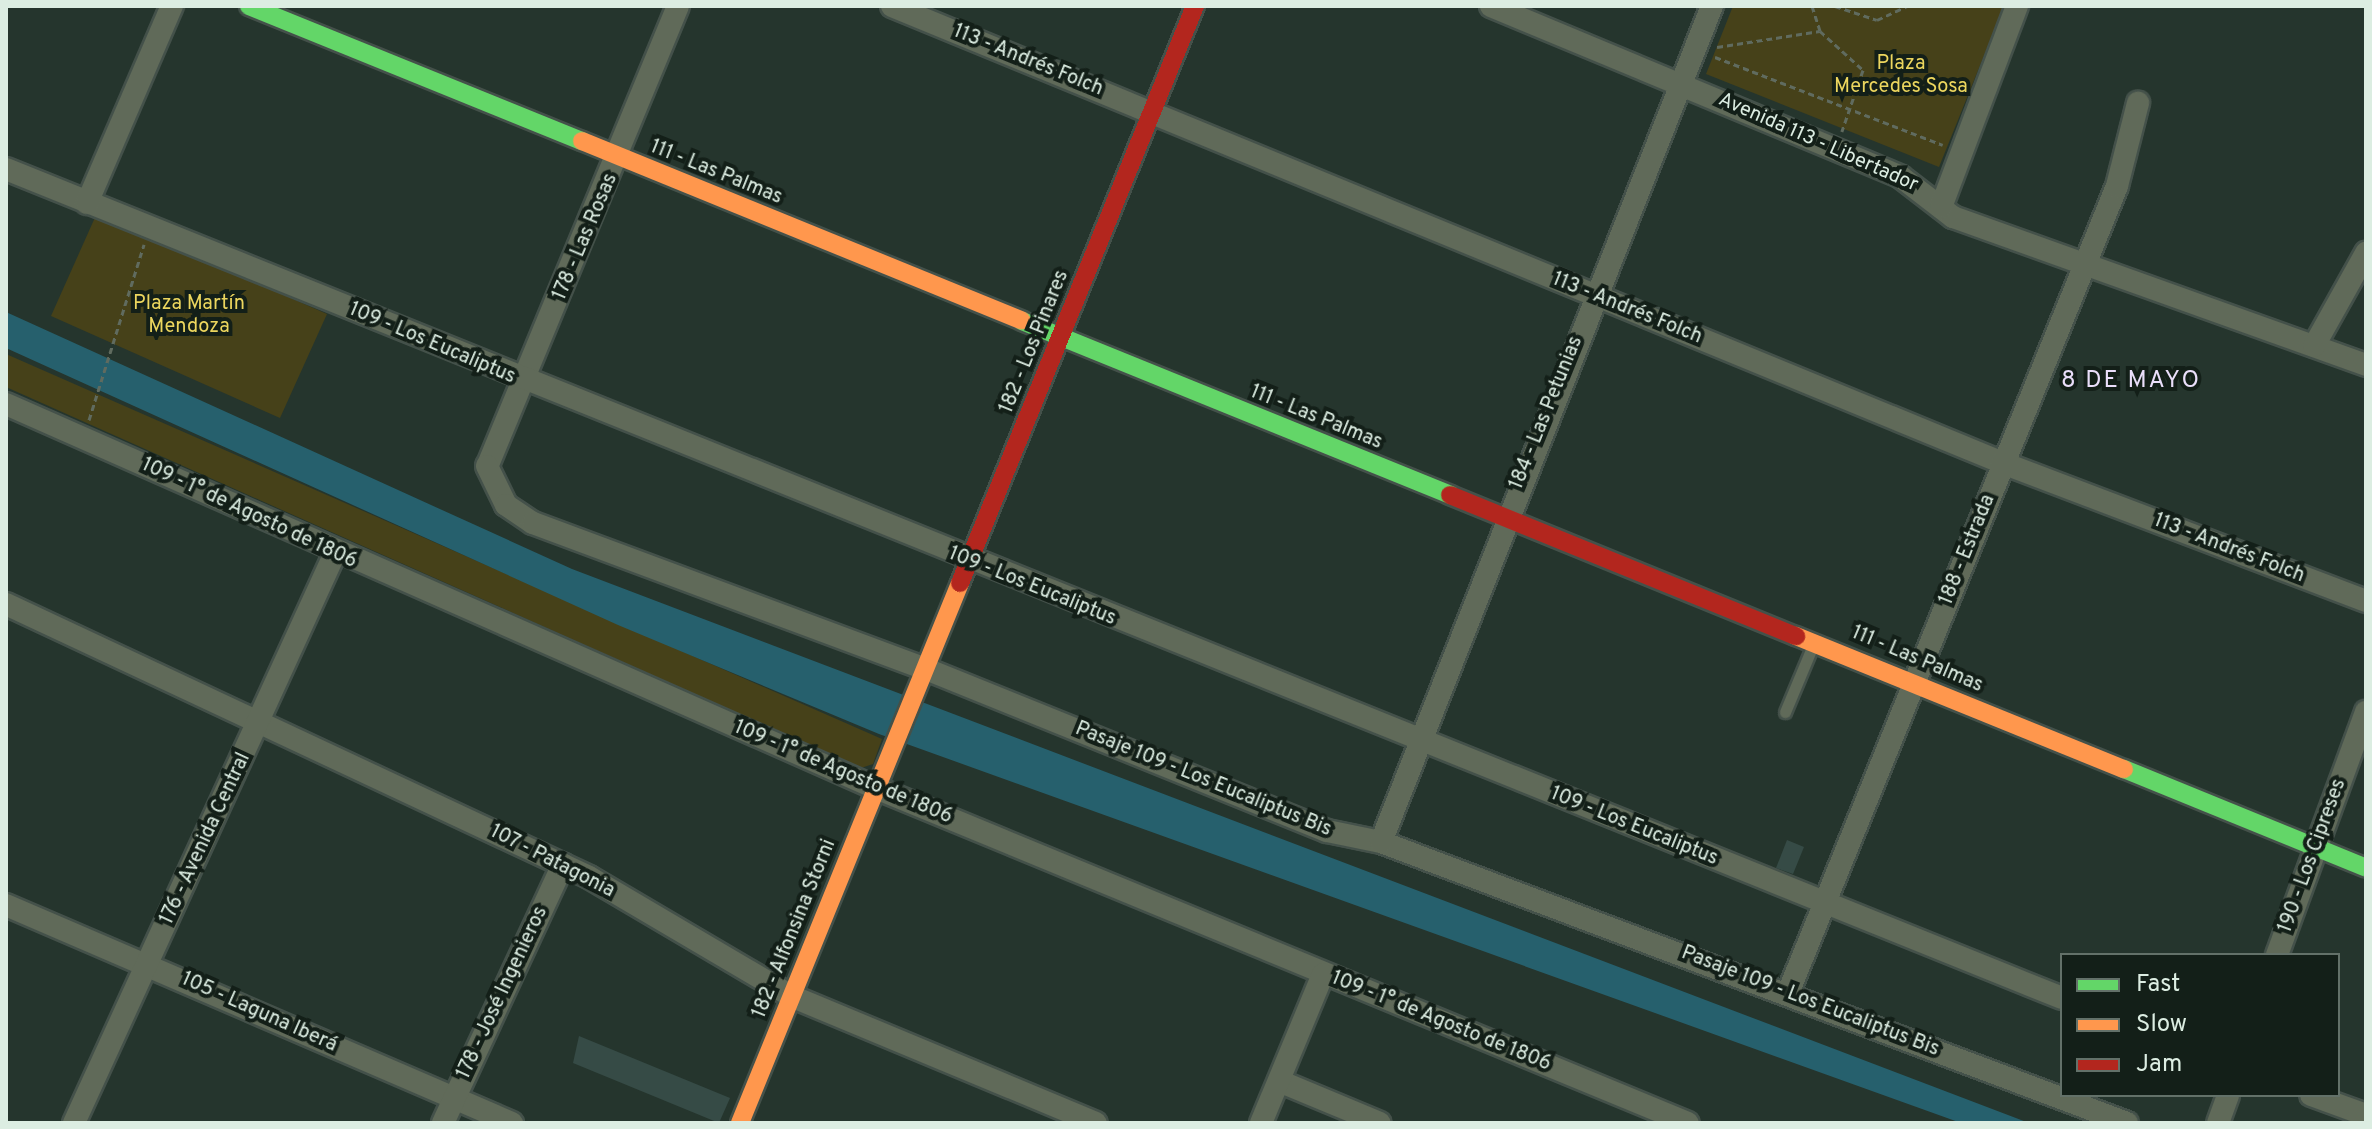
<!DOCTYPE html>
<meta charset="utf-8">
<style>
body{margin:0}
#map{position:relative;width:2372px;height:1129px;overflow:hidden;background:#25352d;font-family:Overpass,sans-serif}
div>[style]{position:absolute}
.green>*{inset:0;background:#464119}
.water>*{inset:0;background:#26606d}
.building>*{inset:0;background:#364b46}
.path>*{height:3px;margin-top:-1.5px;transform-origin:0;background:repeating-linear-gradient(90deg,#606b5f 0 6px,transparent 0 10px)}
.roads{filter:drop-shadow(2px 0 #44514a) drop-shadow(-2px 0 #44514a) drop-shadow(0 2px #44514a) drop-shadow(0 -2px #44514a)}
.lane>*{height:11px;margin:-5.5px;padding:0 5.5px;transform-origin:5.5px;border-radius:5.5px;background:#606a59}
.street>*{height:22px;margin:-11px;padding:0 11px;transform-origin:11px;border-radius:11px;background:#606a59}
.fast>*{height:18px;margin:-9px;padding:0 9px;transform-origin:9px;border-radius:9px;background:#63d668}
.slow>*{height:18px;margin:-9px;padding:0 9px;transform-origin:9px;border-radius:9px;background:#ff974d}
.jam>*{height:18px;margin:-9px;padding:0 9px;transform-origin:9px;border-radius:9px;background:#b3261e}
span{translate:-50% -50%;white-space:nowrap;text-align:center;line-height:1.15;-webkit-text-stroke:8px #131f18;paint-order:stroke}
.street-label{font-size:20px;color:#dcede2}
.park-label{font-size:20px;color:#ecd65e}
.quarter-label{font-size:24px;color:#eadefa;letter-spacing:2px}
.frame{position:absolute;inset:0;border:8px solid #dcede2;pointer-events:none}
.legend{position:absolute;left:2060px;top:953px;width:280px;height:144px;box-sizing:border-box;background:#131f18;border:2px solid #637169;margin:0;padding:10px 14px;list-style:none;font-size:24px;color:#dcede2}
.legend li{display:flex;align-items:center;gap:16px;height:40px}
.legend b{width:40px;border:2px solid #637169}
</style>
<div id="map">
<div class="green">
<i style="clip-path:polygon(1733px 6px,2004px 6px,1939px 167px,1706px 74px)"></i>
<i style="clip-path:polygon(97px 213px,327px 314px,280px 418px,51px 316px)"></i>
<i style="clip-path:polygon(6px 354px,882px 739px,873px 764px,861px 768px,6px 387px)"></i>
</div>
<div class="water">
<i style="clip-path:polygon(6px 312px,572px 569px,2029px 1123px,1961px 1123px,879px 734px,618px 625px,6px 348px)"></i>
</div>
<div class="building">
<i style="clip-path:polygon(1787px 840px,1804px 847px,1793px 874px,1776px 868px)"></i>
<i style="clip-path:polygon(579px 1036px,730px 1098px,719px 1123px,573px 1063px)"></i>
</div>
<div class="path">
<i style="left:1812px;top:6px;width:26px;rotate:72deg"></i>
<i style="left:1820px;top:31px;width:58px;rotate:42.2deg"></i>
<i style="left:1863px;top:70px;width:65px;rotate:109deg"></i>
<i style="left:1835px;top:6px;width:44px;rotate:18.4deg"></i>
<i style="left:1877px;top:20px;width:33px;rotate:-25deg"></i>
<i style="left:1717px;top:47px;width:104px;rotate:-8.8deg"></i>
<i style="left:1715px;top:57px;width:244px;rotate:21.1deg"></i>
<i style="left:89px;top:420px;width:184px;rotate:-72.6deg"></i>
</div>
<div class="roads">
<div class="lane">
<i style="left:1785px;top:712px;width:73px;rotate:-67.3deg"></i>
</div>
<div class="street">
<i style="left:678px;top:6px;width:498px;rotate:112.5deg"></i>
<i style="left:487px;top:466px;width:43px;rotate:64deg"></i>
<i style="left:506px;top:505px;width:32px;rotate:34deg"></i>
<i style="left:533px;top:523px;width:419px;rotate:20.4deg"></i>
<i style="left:926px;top:669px;width:432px;rotate:22deg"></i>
<i style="left:1327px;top:831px;width:55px;rotate:11.5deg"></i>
<i style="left:1381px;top:842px;width:797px;rotate:20.64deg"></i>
<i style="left:892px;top:6px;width:1201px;rotate:22.36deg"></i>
<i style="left:2003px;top:463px;width:388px;rotate:20.8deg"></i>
<i style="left:1491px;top:6px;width:444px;rotate:22.6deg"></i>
<i style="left:1901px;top:177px;width:66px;rotate:37.6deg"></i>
<i style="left:1953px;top:217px;width:439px;rotate:19.7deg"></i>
<i style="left:6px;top:169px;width:2217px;rotate:21.96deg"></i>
<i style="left:87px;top:203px;width:215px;rotate:-66.7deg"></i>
<i style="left:1941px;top:207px;width:215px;rotate:-69.3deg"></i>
<i style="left:2314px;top:346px;width:107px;rotate:-60.8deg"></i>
<i style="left:6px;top:404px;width:951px;rotate:23.82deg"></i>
<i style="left:876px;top:788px;width:878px;rotate:22.42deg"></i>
<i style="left:6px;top:604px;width:644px;rotate:25.09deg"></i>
<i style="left:589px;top:877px;width:234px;rotate:30.5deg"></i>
<i style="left:791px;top:996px;width:330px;rotate:22.6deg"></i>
<i style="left:1381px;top:842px;width:899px;rotate:-68.4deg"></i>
<i style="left:6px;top:905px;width:551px;rotate:23.31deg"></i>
<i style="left:2277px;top:955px;width:259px;rotate:-69.9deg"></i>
<i style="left:1788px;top:993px;width:871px;rotate:-67.82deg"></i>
<i style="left:2117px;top:186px;width:86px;rotate:-75.8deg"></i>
<i style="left:1279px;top:1081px;width:109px;rotate:22.6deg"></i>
<i style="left:2311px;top:1095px;width:59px;rotate:20deg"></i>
<i style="left:74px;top:1123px;width:625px;rotate:-65.4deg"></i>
<i style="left:443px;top:1123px;width:285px;rotate:-65.1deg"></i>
<i style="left:1261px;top:1123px;width:161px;rotate:-67.4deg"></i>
<i style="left:2218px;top:1123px;width:30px;rotate:-70deg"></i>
</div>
<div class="fast">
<i style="left:249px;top:6px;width:359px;rotate:22.1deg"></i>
<i style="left:1022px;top:321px;width:462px;rotate:22.1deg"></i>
<i style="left:2124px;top:769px;width:261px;rotate:22.2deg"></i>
</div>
<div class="slow">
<i style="left:582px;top:141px;width:475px;rotate:22.2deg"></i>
<i style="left:1796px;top:636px;width:354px;rotate:22.1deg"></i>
<i style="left:740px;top:1123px;width:583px;rotate:-67.83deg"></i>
</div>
<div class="jam">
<i style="left:1450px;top:495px;width:374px;rotate:22.2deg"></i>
<i style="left:960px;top:583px;width:623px;rotate:-67.84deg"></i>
</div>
</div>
<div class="street-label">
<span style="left:1028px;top:61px;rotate:22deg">113 - Andrés Folch</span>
<span style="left:1818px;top:143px;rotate:24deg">Avenida 113 - Libertador</span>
<span style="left:716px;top:173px;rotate:22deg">111 - Las Palmas</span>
<span style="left:586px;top:237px;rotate:-67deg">178 - Las Rosas</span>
<span style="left:1627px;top:309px;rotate:22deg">113 - Andrés Folch</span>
<span style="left:1035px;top:342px;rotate:-68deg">182 - Los Pinares</span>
<span style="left:432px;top:344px;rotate:23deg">109 - Los Eucaliptus</span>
<span style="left:1547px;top:413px;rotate:-68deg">184 - Las Petunias</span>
<span style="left:1316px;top:418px;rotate:22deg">111 - Las Palmas</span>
<span style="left:249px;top:514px;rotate:25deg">109 - 1° de Agosto de 1806</span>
<span style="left:2229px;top:549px;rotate:21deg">113 - Andrés Folch</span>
<span style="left:1968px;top:550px;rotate:-68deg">188 - Estrada</span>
<span style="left:1032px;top:587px;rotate:22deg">109 - Los Eucaliptus</span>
<span style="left:1917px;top:660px;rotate:23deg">111 - Las Palmas</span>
<span style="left:843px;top:773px;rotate:23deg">109 - 1° de Agosto de 1806</span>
<span style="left:1203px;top:780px;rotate:22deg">Pasaje 109 - Los Eucaliptus Bis</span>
<span style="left:1634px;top:827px;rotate:22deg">109 - Los Eucaliptus</span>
<span style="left:206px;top:839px;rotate:-65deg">176 - Avenida Central</span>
<span style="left:2313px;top:856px;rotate:-70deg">190 - Los Cipreses</span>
<span style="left:552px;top:862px;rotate:27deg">107 - Patagonia</span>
<span style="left:795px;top:929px;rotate:-68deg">182 - Alfonsina Storni</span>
<span style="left:503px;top:993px;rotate:-65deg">178 - José Ingenieros</span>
<span style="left:1810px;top:1002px;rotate:21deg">Pasaje 109 - Los Eucaliptus Bis</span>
<span style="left:259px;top:1013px;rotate:24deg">105 - Laguna Iberá</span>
<span style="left:1441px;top:1022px;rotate:22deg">109 - 1° de Agosto de 1806</span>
</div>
<div class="park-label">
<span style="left:1901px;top:76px">Plaza<br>Mercedes Sosa</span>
<span style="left:189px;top:316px">Plaza Martín<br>Mendoza</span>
</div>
<div class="quarter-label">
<span style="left:2131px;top:382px">8 DE MAYO</span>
</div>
<div class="frame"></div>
<ul class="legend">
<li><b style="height:10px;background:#63d668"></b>Fast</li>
<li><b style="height:10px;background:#ff974d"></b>Slow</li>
<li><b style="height:10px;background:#b3261e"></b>Jam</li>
</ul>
</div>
